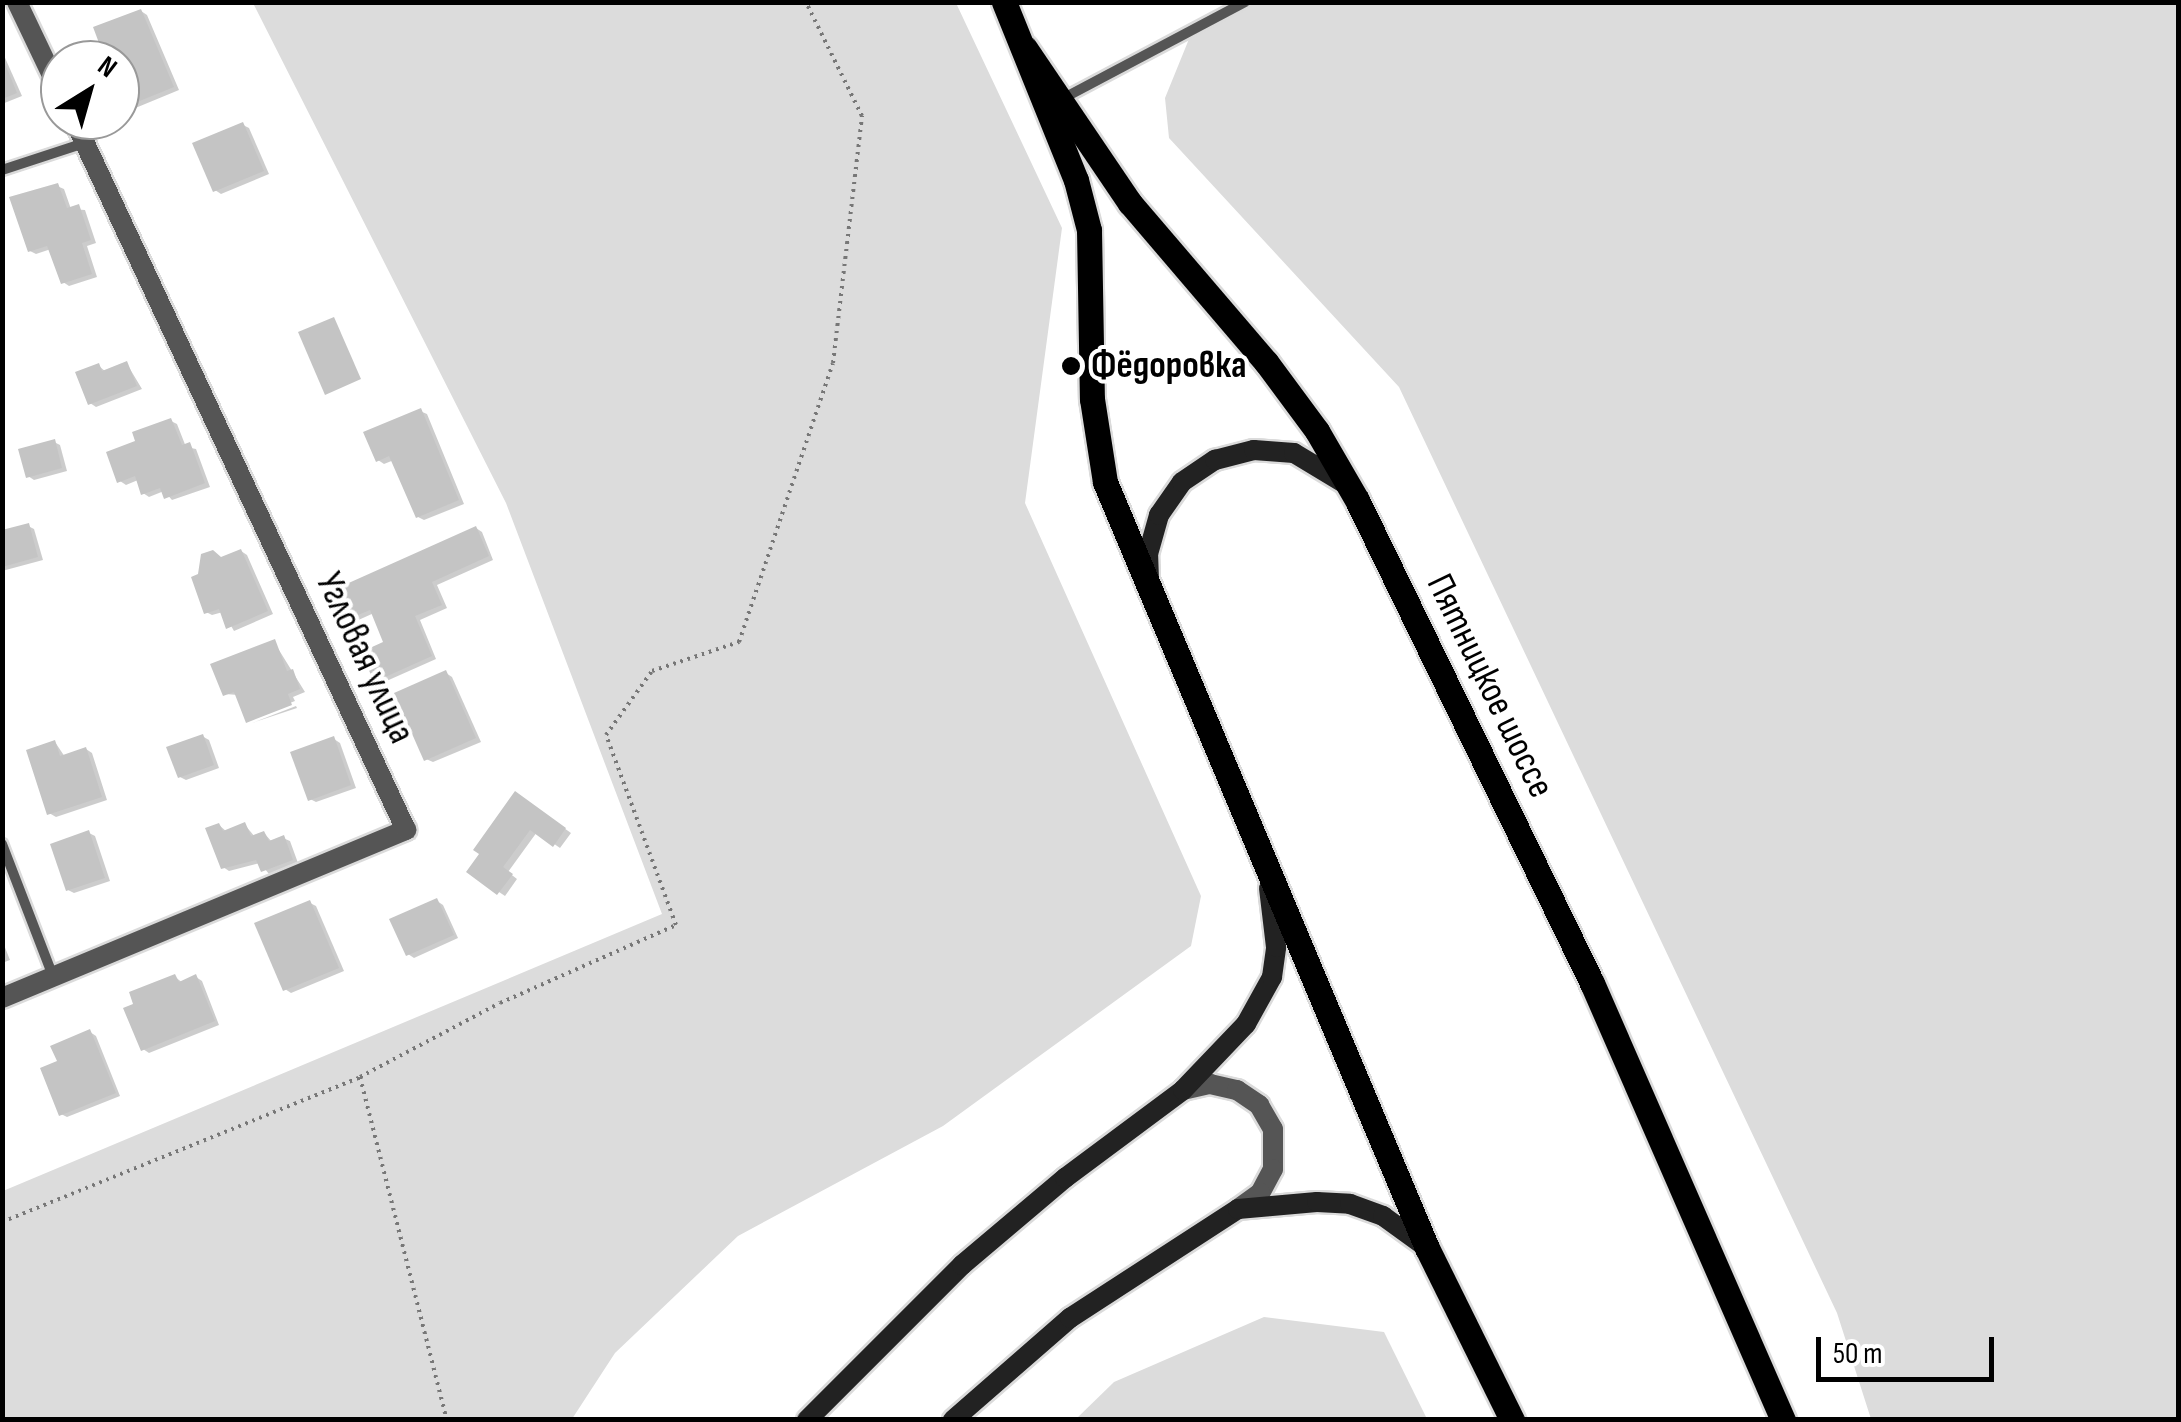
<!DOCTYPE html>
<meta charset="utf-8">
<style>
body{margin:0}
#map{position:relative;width:2181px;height:1422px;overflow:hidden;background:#fff;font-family:"Sofia Sans Condensed",sans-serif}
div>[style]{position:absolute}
.green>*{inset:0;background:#dcdcdc}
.shadow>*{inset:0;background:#0003}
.building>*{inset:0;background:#c4c4c4}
.path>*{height:4px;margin-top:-2px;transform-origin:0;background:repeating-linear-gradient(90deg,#777 0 2.5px,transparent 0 7.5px)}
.roads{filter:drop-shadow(2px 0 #dbdbdb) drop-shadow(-2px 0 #dbdbdb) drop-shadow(0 2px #dbdbdb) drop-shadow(0 -2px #dbdbdb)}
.lane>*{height:10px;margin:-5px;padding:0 5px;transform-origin:5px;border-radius:5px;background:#555}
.street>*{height:20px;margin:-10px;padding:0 10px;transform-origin:10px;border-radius:10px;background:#555}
.secondary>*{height:20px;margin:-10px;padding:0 10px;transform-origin:10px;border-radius:10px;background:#222}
.primary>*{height:25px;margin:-12.5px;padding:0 12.5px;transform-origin:12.5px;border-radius:12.5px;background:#000}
.dots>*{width:28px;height:28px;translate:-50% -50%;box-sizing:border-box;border:5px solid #fff;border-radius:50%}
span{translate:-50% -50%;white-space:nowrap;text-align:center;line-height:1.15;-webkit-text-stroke:8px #fff;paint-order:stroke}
.poi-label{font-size:38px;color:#000;font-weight:700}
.left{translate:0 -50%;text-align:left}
.street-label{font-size:38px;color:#000}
.frame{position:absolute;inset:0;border:5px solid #000;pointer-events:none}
.north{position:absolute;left:40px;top:40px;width:100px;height:100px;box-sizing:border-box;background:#fff;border:2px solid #999;border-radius:50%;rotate:37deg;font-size:28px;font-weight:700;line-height:40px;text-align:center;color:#000}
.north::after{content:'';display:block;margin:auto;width:35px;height:45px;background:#000;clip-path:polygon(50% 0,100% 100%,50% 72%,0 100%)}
.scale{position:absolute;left:1816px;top:1337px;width:178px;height:45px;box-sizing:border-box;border:5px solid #000;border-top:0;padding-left:12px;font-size:30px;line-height:35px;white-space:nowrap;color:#000;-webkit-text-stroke:8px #fff;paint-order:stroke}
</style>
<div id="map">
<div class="green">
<i style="clip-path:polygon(1257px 2px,2178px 3px,2178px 1419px,1871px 1419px,1837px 1313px,1399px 387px,1169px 138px,1165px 98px,1189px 39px)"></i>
<i style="clip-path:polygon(253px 3px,956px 3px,1062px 228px,1025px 503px,1201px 896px,1191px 946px,943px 1126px,738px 1236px,615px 1353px,572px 1419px,3px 1419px,3px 1191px,662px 914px,506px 503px)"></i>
<i style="clip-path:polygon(1264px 1317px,1384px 1332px,1427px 1419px,1076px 1419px,1114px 1382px)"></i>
</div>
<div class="shadow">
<i style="clip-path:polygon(141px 11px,147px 15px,179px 90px,133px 109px,120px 95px,120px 60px,93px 60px,102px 44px)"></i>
<i style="clip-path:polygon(2px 51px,22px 96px,2px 104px)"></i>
<i style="clip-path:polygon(243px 125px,249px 128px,269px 174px,221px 194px,215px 190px)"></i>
<i style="clip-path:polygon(57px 186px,64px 189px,71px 209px,85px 210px,96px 243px,87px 246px,97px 277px,69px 286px,63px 282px,51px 249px,36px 254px,30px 251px)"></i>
<i style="clip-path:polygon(127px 364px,142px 389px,96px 407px,90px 403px,99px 366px,106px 372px)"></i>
<i style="clip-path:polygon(420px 411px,427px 414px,464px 504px,424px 520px,418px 517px,394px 460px,384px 464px,378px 460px)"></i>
<i style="clip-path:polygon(171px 421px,177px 424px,186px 447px,196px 449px,210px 487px,172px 500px,164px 491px,149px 497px,143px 493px,138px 480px,126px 485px,120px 481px,139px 442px)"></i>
<i style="clip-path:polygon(54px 442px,60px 445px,67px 471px,34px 480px,28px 476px)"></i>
<i style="clip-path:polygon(28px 526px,34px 529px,43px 560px,2px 571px,2px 532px)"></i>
<i style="clip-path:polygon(476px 528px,482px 532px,493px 560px,437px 585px,447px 608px,420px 620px,436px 659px,382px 683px,376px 680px,386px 643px,374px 613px,354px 622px,348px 618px)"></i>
<i style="clip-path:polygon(241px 551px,247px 555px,273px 614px,234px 631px,223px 612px,212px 615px,206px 612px,222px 559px)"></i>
<i style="clip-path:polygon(274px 642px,305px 692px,293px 697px,295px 701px,249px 719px,238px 695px,225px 694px)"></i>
<i style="clip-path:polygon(446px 673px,452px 677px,481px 742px,433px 762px,426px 759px)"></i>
<i style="clip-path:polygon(296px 706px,297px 708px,252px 723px)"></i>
<i style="clip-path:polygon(202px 736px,209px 740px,219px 768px,186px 780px,180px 777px)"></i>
<i style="clip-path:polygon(334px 739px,340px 743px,356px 788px,316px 802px,310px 799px)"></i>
<i style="clip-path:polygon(55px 742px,65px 757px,86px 749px,92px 753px,107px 800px,56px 817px,49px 813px)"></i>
<i style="clip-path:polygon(522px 798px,571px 833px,560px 848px,537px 832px,508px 872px,517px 879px,505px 896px,469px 872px)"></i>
<i style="clip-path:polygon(219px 825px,227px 832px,245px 825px,255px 837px,264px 833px,272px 842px,283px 838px,290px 841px,298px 863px,269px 874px,260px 863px,229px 871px,223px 867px)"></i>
<i style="clip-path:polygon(89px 833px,95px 836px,110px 881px,74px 893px,68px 890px)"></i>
<i style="clip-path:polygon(437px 901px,443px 905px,458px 938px,414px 958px,408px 954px)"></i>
<i style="clip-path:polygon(310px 903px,316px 906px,344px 971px,291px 993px,285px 989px)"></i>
<i style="clip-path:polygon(2px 940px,10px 960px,2px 963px)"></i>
<i style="clip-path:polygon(175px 977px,183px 983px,196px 977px,202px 981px,219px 1025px,149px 1053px,143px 1049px,136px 1005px)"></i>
<i style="clip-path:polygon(90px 1032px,96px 1036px,120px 1096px,67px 1117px,61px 1114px)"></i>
</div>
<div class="building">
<i style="clip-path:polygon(141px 9px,174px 87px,125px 107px,120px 95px,120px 60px,90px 60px,86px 49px,99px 43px,93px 27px)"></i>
<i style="clip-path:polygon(2px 56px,17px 93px,2px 99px)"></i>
<i style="clip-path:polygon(243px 122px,264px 171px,213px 192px,192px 143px)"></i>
<i style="clip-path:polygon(58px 183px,67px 208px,79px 204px,91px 240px,82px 243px,92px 274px,61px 284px,47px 246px,28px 252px,9px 197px)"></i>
<i style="clip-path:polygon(334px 317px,361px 379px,325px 395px,298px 332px)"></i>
<i style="clip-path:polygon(127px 361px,137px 386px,88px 405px,75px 372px,99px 363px,102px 371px)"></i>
<i style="clip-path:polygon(421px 408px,459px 500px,416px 518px,389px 456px,376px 462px,363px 432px)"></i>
<i style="clip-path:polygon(171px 418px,182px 445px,190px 442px,205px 483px,164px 499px,160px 488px,141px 495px,135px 476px,117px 483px,106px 452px,135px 441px,132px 432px)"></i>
<i style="clip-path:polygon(55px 439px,62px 468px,26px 478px,18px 449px)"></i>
<i style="clip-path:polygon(29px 523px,38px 557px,2px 567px,2px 530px)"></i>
<i style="clip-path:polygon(476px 526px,489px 556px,432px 582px,442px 605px,415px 616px,432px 656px,374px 682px,361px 652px,383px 642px,370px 610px,346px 620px,333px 590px)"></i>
<i style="clip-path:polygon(241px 549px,268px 611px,226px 629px,219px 609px,204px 614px,191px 577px,198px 574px,201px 554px,213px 550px,221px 557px)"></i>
<i style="clip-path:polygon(275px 639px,287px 671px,293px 669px,300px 689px,288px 694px,292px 705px,246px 723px,234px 692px,223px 696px,210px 664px)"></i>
<i style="clip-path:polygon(446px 670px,476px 738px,424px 761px,394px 693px)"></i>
<i style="clip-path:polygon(203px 734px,214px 765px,178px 778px,166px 747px)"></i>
<i style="clip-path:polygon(334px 736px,351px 785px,308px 801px,290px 752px)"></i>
<i style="clip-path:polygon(55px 740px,60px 756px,86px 747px,102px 797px,47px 815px,26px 750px)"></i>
<i style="clip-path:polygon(515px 791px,566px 828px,553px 847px,530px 830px,503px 867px,513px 874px,497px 895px,466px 872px,479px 854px,473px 850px)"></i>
<i style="clip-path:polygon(245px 822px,251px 836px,264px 831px,269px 841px,284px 835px,293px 860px,261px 872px,256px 860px,221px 869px,205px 828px,219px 823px,223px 831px)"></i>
<i style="clip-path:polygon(89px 830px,105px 878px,66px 891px,50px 844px)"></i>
<i style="clip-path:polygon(437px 898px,454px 935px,406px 956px,389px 919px)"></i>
<i style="clip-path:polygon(310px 900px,339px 968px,283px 991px,254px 923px)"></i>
<i style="clip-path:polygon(175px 974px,179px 982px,196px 974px,215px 1021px,141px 1051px,123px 1008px,133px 1004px,129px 992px)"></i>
<i style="clip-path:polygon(90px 1029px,116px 1093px,59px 1116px,40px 1068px,57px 1061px,50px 1046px)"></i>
</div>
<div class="path">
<i style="left:360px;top:1077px;width:354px;rotate:75.8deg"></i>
<i style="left:2px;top:1222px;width:386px;rotate:-22deg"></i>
<i style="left:360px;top:1077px;width:158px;rotate:-27.9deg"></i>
<i style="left:500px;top:1003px;width:193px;rotate:-23.9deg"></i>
<i style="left:676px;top:925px;width:202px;rotate:-110.2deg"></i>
<i style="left:606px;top:735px;width:79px;rotate:-54.3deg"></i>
<i style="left:652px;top:671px;width:92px;rotate:-18.4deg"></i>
<i style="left:739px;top:642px;width:294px;rotate:-71.4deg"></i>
<i style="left:833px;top:363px;width:249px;rotate:-83.3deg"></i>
<i style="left:862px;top:116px;width:127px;rotate:-116.2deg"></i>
</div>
<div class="roads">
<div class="lane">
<i style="left:1060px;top:100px;width:209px;rotate:-27.9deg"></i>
<i style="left:2px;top:170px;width:86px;rotate:-18.2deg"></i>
<i style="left:2px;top:844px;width:142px;rotate:68.9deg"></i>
</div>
<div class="street">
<i style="left:17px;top:2px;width:100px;rotate:64.5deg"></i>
<i style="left:2px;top:998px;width:438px;rotate:-22.6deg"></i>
<i style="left:406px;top:830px;width:784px;rotate:-115.06deg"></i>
<i style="left:1183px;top:1090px;width:28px;rotate:-13deg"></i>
<i style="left:1210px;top:1084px;width:28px;rotate:13deg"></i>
<i style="left:1237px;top:1090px;width:27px;rotate:34deg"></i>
<i style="left:1259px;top:1105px;width:28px;rotate:60deg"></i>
<i style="left:1273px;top:1129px;width:40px;rotate:90deg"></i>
<i style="left:1273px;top:1169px;width:27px;rotate:118deg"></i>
<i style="left:1260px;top:1193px;width:27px;rotate:144deg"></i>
</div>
<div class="secondary">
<i style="left:1149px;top:580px;width:26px;rotate:-92deg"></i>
<i style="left:1148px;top:554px;width:41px;rotate:-74.2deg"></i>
<i style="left:1159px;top:515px;width:40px;rotate:-55.1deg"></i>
<i style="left:1182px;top:482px;width:40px;rotate:-34deg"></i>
<i style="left:1215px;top:460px;width:40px;rotate:-14.4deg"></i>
<i style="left:1254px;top:450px;width:40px;rotate:4.3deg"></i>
<i style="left:1294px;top:453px;width:58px;rotate:31deg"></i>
<i style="left:807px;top:1420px;width:219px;rotate:-45deg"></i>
<i style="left:962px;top:1265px;width:135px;rotate:-40.2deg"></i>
<i style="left:1065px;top:1178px;width:147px;rotate:-36.7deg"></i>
<i style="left:1183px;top:1090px;width:91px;rotate:-46.3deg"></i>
<i style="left:1246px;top:1024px;width:54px;rotate:-61deg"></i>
<i style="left:1272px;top:977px;width:30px;rotate:-82deg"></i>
<i style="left:1276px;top:947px;width:59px;rotate:-96.8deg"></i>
<i style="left:953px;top:1420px;width:155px;rotate:-41.1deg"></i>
<i style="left:1070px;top:1318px;width:200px;rotate:-33deg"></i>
<i style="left:1238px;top:1209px;width:79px;rotate:-5.1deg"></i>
<i style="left:1317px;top:1202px;width:33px;rotate:3deg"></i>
<i style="left:1350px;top:1204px;width:35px;rotate:20deg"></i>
<i style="left:1383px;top:1216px;width:49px;rotate:35.9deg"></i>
</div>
<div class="primary">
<i style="left:1004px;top:2px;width:192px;rotate:68deg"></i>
<i style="left:1076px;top:180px;width:52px;rotate:75.4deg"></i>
<i style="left:1089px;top:230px;width:169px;rotate:89deg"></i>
<i style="left:1092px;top:399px;width:84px;rotate:81.1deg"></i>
<i style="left:1105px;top:482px;width:831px;rotate:67.2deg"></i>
<i style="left:1427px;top:1248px;width:192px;rotate:63.7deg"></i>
<i style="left:1025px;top:48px;width:187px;rotate:55.9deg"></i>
<i style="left:1130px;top:203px;width:209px;rotate:49.5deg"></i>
<i style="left:1266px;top:362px;width:86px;rotate:53.5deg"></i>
<i style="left:1317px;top:431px;width:80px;rotate:59.9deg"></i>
<i style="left:1357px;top:500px;width:537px;rotate:64.06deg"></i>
<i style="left:1592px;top:983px;width:477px;rotate:66.4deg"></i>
</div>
</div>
<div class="dots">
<i style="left:1071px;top:366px;background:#000"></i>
</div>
<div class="poi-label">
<span class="left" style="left:1091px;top:366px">Фёдоровка</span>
</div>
<div class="street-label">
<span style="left:365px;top:658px;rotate:65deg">Угловая улица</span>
<span style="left:1490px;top:686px;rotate:64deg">Пятницкое шоссе</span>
</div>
<div class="frame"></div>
<div class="north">N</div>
<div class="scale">50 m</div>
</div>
